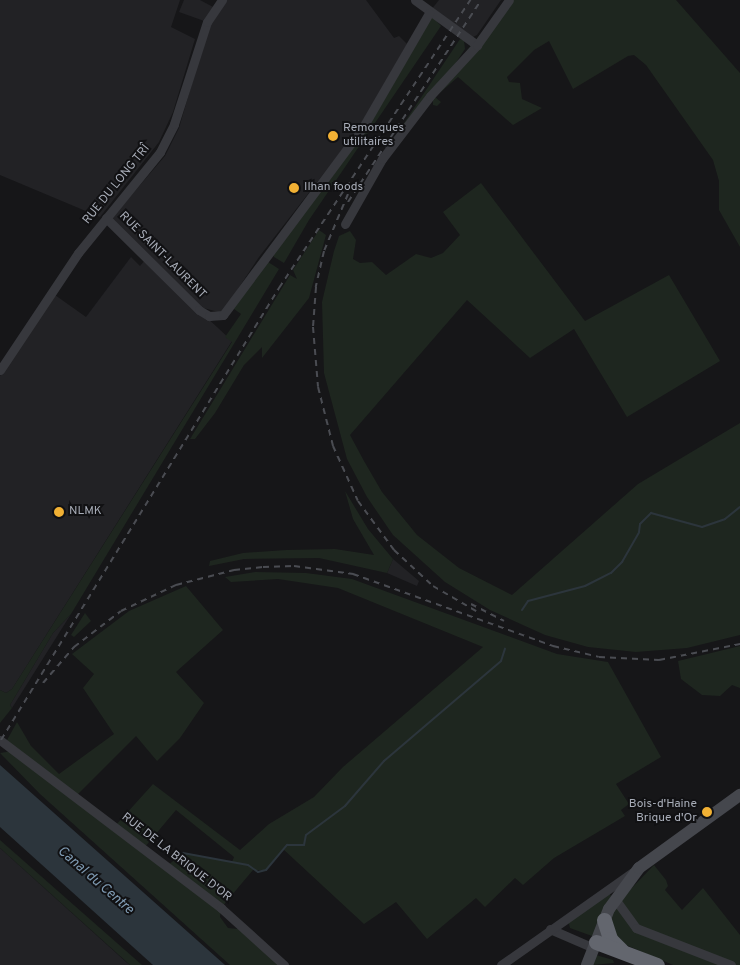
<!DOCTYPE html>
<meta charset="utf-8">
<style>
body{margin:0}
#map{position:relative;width:740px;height:965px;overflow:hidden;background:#161618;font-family:Overpass,sans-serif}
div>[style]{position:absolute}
.built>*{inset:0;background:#222225}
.green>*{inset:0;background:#1e261f}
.water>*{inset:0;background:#2c353c}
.stream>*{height:2px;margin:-1px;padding:0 1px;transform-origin:1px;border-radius:1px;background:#2c353c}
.street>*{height:9px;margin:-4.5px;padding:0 4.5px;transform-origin:4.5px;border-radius:4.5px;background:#37383d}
.secondary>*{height:12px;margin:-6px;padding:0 6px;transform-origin:6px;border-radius:6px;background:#45474d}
.highway>*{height:15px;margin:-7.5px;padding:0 7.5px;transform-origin:7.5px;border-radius:7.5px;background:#63666e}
.rail>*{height:2px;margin-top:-1px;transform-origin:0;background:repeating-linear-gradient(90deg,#4a4c52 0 6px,transparent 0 11px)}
.dots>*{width:14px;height:14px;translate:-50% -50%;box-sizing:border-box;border:2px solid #111113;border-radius:50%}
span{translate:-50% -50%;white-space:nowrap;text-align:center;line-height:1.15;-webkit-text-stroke:4px #111113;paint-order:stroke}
.poi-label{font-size:12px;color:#a8adb8}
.left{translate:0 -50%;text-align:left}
.right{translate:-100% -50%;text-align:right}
.street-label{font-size:12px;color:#a8adb8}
.water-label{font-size:14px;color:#7f9bb3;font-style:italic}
</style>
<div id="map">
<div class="built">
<i style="clip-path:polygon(0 0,180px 0,171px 27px,195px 39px,173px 112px,159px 142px,100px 217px,0 175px)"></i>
<i style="clip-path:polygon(184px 0,200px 0,215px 8px,207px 22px,179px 12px)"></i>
<i style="clip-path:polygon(227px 0,366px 0,394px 38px,399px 36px,407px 44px,363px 123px,259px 257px,222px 313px,200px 307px,111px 219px,165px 156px,179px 128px,209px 25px)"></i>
<i style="clip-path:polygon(439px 0,501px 0,477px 35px,471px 38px,431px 10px)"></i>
<i style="clip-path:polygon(131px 257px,140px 266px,145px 260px,232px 341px,12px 689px,6px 693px,0 690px,0 376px,55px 295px,86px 317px)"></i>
<i style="clip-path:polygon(393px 559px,419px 581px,417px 586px,387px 573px)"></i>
<i style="clip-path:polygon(71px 614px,12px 708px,10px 705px,53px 633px)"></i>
<i style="clip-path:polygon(0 848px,125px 961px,130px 965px,0 965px)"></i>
</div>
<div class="green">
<i style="clip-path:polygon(509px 0,676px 0,740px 73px,740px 247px,719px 210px,719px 181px,713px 160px,646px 65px,634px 55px,628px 56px,573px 89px,549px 41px,534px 50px,507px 77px,509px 82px,520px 83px,522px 99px,542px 108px,513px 125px,458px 77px,435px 97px,441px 102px,437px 106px,433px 105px,433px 99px,388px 147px,460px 39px,464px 40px,465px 49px,453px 67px)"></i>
<i style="clip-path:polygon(429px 13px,441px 26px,309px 220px,284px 263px,274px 257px,272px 250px,363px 127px)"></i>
<i style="clip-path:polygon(481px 183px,585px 321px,669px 275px,720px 361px,627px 417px,574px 329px,530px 358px,467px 300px,350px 435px,364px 461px,382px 492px,417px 535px,459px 568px,512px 595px,638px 484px,740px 423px,740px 635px,687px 648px,636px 652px,588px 647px,545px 635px,490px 610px,445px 582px,393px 535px,367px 497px,347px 459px,324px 373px,322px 302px,334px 251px,339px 236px,350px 231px,356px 240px,353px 259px,360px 263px,372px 262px,386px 275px,416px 254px,431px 258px,443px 253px,460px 235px,443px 212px)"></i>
<i style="clip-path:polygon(319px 230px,326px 235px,309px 298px,262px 358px,262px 347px,244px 365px,215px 413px,195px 439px,190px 439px,290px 275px,297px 279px,293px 270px)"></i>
<i style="clip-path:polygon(265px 260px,279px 269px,71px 614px,53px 633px,10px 705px,12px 708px,0 723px,0 690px,6px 693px,12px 689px,232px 342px,225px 337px,241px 314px,230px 306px)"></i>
<i style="clip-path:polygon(345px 491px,368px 529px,393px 559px,387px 573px,319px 558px,244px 559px,209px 566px,210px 561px,243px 553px,286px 550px,335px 549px,374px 555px,353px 519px)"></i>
<i style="clip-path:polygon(evenodd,255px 572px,306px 573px,352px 579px,557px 654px,608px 662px,661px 757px,616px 784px,629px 804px,621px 810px,625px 816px,554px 858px,523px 885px,515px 878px,485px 907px,476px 898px,427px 939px,396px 902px,364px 924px,283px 849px,266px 870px,253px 870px,221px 908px,220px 917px,228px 928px,238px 929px,284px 965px,230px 965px,40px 794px,0 753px,12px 751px,7px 740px,17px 722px,31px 746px,59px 774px,114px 734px,83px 688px,94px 674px,72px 654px,129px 611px,186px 586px,223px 630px,176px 672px,204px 703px,180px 738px,157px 761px,136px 736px,75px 797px,115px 826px,153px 784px,240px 850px,269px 824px,314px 797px,343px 767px,483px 647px,338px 588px,278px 579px,231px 582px,225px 577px,255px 572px,176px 810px,234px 857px,232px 862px,183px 853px,167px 866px,144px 848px,176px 810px)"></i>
<i style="clip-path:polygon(85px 613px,91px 621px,74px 637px,71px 635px)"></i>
<i style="clip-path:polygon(740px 646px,740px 688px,732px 685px,720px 696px,702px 695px,681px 679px,678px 661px)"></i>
<i style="clip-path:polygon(0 840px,142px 965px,130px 965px,0 848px)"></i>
<i style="clip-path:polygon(654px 865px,666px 880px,668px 886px,665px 890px,682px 910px,703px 888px,740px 935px,740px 965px,673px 965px,619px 942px,609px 926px,615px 899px,625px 895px)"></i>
<i style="clip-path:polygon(609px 893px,611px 896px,592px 936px,570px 928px,568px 920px)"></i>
<i style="clip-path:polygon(596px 955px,613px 960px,614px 963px,592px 965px)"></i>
</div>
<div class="water">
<i style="clip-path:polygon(0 765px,225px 965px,153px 965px,0 827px)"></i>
</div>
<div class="stream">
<i style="left:522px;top:610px;width:11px;rotate:-56deg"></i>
<i style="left:528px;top:601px;width:59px;rotate:-14.7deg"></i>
<i style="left:585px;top:586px;width:29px;rotate:-27deg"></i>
<i style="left:611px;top:573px;width:16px;rotate:-45deg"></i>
<i style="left:622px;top:562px;width:34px;rotate:-60deg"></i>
<i style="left:639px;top:532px;width:8px;rotate:-83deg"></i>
<i style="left:640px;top:524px;width:16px;rotate:-45deg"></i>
<i style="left:651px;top:513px;width:53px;rotate:15.4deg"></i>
<i style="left:702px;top:527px;width:24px;rotate:-19deg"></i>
<i style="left:725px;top:519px;width:19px;rotate:-39deg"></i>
<i style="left:174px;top:859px;width:11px;rotate:-34deg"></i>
<i style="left:183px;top:853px;width:66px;rotate:10.5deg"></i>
<i style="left:248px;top:865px;width:12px;rotate:35deg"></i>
<i style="left:258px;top:872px;width:8px;rotate:-14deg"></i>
<i style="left:266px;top:870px;width:33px;rotate:-50deg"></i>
<i style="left:287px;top:845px;width:17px"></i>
<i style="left:304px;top:845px;width:10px;rotate:-79deg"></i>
<i style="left:306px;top:835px;width:49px;rotate:-36.6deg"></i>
<i style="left:345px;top:806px;width:60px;rotate:-49.1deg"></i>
<i style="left:384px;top:761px;width:154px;rotate:-40.5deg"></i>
<i style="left:501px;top:661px;width:13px;rotate:-72deg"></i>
</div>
<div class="street">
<i style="left:415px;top:0;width:77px;rotate:36deg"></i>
<i style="left:106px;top:218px;width:131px;rotate:44.7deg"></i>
<i style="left:199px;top:310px;width:12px;rotate:31deg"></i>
<i style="left:209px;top:316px;width:14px;rotate:-4deg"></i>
<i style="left:223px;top:315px;width:234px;rotate:-53.3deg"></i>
<i style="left:363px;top:127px;width:132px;rotate:-59.9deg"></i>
<i style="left:345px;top:224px;width:75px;rotate:-60.4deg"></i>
<i style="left:382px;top:159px;width:79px;rotate:-52.7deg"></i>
<i style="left:430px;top:96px;width:69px;rotate:-47.3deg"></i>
<i style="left:477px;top:45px;width:55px;rotate:-54.6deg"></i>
<i style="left:0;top:370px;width:141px;rotate:-56.3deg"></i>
<i style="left:78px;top:253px;width:130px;rotate:-50.9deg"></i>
<i style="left:160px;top:152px;width:31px;rotate:-63deg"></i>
<i style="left:174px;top:124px;width:107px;rotate:-72.1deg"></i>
<i style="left:207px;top:22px;width:27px;rotate:-56deg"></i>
<i style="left:0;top:740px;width:278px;rotate:37.2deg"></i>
<i style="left:221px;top:908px;width:85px;rotate:42.1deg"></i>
<i style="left:615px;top:899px;width:36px;rotate:54deg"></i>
<i style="left:636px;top:928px;width:102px;rotate:21.3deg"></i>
<i style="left:550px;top:929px;width:48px;rotate:23.4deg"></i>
<i style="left:501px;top:965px;width:161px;rotate:-35.2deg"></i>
</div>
<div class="secondary">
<i style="left:587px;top:965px;width:60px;rotate:-68.6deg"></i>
<i style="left:609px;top:909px;width:51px;rotate:-53.8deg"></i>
<i style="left:639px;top:868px;width:125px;rotate:-35.9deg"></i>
</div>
<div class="highway">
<i style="left:604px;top:920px;width:20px;rotate:72deg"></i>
<i style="left:610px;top:939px;width:16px;rotate:45deg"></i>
<i style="left:596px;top:942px;width:65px;rotate:20.7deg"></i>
</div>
<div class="rail">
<i style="left:348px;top:194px;width:62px;rotate:112.8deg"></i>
<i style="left:324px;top:251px;width:37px;rotate:103deg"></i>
<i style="left:316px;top:287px;width:40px;rotate:94.3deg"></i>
<i style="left:313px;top:327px;width:60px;rotate:85.2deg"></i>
<i style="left:318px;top:387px;width:61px;rotate:75.7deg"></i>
<i style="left:333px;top:446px;width:60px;rotate:65.6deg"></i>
<i style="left:358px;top:501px;width:61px;rotate:53.7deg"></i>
<i style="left:394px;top:550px;width:53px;rotate:42.7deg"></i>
<i style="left:433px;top:586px;width:50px;rotate:30.2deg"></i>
<i style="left:348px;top:202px;width:242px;rotate:-56.6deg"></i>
<i style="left:471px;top:604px;width:37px;rotate:27deg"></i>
<i style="left:43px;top:683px;width:48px;rotate:-49.3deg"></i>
<i style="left:74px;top:647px;width:59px;rotate:-37.5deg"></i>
<i style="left:121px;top:611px;width:61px;rotate:-25.3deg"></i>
<i style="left:176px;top:585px;width:60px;rotate:-14.5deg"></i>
<i style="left:234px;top:570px;width:29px;rotate:-6deg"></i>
<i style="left:263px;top:567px;width:31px;rotate:-2deg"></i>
<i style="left:294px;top:566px;width:60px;rotate:7.7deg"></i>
<i style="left:353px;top:574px;width:213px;rotate:19.8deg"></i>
<i style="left:553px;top:646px;width:47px;rotate:13.4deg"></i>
<i style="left:599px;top:657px;width:60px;rotate:2.9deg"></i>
<i style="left:659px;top:660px;width:83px;rotate:-11.2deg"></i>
<i style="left:1px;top:740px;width:531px;rotate:-58.41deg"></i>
<i style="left:279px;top:288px;width:346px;rotate:-56.4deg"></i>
</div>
<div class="dots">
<i style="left:333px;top:136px;background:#f2b134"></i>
<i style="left:294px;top:188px;background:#f2b134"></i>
<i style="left:59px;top:512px;background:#f2b134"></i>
<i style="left:707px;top:812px;background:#f2b134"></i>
</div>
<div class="poi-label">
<span class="left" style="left:343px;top:136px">Remorques<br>utilitaires</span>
<span class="left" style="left:304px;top:188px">Ilhan foods</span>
<span class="left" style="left:69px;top:512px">NLMK</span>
<span class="right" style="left:697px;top:812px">Bois-d'Haine<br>Brique d'Or</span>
</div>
<div class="street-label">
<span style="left:117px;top:185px;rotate:-51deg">RUE DU LONG TRÎ</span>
<span style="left:162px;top:256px;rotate:45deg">RUE SAINT-LAURENT</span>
<span style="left:176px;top:858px;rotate:38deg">RUE DE LA BRIQUE D'OR</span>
</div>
<div class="water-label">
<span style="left:95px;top:881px;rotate:41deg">Canal du Centre</span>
</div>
</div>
